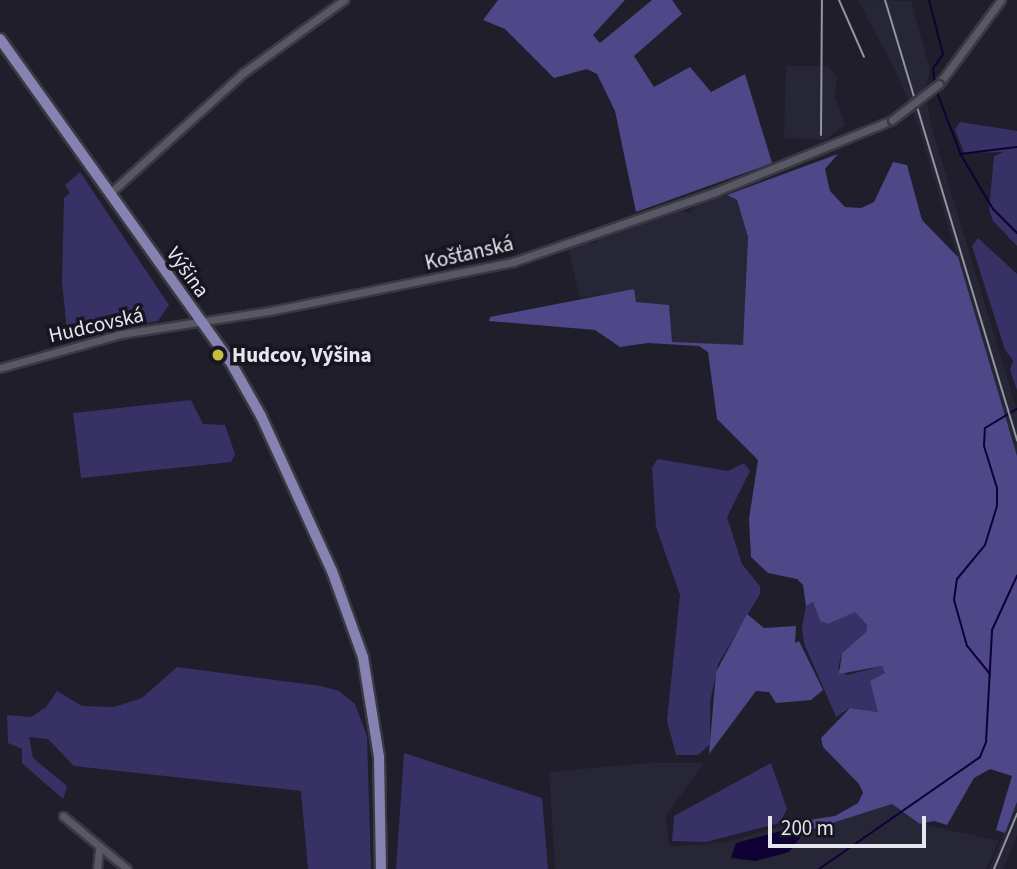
<!DOCTYPE html>
<meta charset="utf-8">
<style>
body{margin:0}
#map{position:relative;width:1017px;height:869px;overflow:hidden;background:#1f1e2a;font-family:"Source Sans 3",sans-serif}
div>[style]{position:absolute}
.built>*{inset:0;background:#262637}
.green>*{inset:0;background:#373166}
.forest>*{inset:0;background:#4e4788}
.water>*{inset:0;background:#0f0036}
.stream>*{height:2px;margin:-1px;padding:0 1px;transform-origin:1px;border-radius:1px;background:#0f0036}
.roads{filter:drop-shadow(2px 0 #3a3942) drop-shadow(-2px 0 #3a3942) drop-shadow(0 2px #3a3942) drop-shadow(0 -2px #3a3942)}
.minor>*{height:7px;margin:-3.5px;padding:0 3.5px;transform-origin:3.5px;border-radius:3.5px;background:#585865}
.major>*{height:10px;margin:-5px;padding:0 5px;transform-origin:5px;border-radius:5px;background:#8683b2}
.rail>*{height:2px;margin:-1px;padding:0 1px;transform-origin:1px;border-radius:1px;background:#94949d}
.bridges{filter:drop-shadow(2px 0 #3a3942) drop-shadow(-2px 0 #3a3942) drop-shadow(0 2px #3a3942) drop-shadow(0 -2px #3a3942)}
.minor-bridge>*{height:7px;margin:-3.5px;padding:0 3.5px;transform-origin:3.5px;border-radius:3.5px;background:#585865}
.dots>*{width:19px;height:19px;translate:-50% -50%;box-sizing:border-box;border:4px solid #161520;border-radius:50%}
span{translate:-50% -50%;white-space:nowrap;text-align:center;line-height:1.15;-webkit-text-stroke:7px #161520;paint-order:stroke}
.street-label{font-size:21px;color:#e6e6ee}
.poi-label{font-size:21px;color:#e6e6ee;font-weight:700}
.left{translate:0 -50%;text-align:left}
.scale{position:absolute;left:768px;top:816px;width:158px;height:32px;box-sizing:border-box;border:4px solid #e6e6ee;border-top:0;padding-left:9px;font-size:21px;line-height:24px;white-space:nowrap;color:#e6e6ee;-webkit-text-stroke:5px #161520;paint-order:stroke}
</style>
<div id="map">
<div class="built">
<i style="clip-path:polygon(858px 0,911px 1px,930px 69px,925px 92px,931px 125px,1017px 411px,1017px 456px,919px 128px,897px 74px)"></i>
<i style="clip-path:polygon(786px 66px,828px 66px,837px 77px,835px 97px,845px 125px,825px 140px,784px 138px)"></i>
<i style="clip-path:polygon(727px 195px,737px 200px,748px 237px,743px 346px,672px 342px,636px 302px,603px 294px,580px 298px,569px 251px,574px 245px,596px 243px,597px 238px,680px 210px,691px 213px,694px 205px)"></i>
<i style="clip-path:polygon(649px 763px,704px 763px,666px 816px,669px 847px,726px 842px,796px 822px,801px 833px,892px 804px,920px 824px,999px 841px,986px 869px,555px 869px,549px 772px)"></i>
<i style="clip-path:polygon(1017px 802px,1017px 835px,1011px 851px,1003px 869px,989px 869px)"></i>
</div>
<div class="green">
<i style="clip-path:polygon(960px 122px,1017px 131px,1017px 246px,993px 221px,989px 209px,994px 156px,1004px 152px,964px 153px,955px 129px)"></i>
<i style="clip-path:polygon(80px 172px,169px 305px,158px 321px,68px 340px,62px 282px,64px 198px,70px 193px,65px 185px)"></i>
<i style="clip-path:polygon(978px 238px,1017px 274px,1017px 390px,1010px 370px,1013px 360px,1005px 350px,972px 246px)"></i>
<i style="clip-path:polygon(191px 400px,203px 424px,225px 425px,235px 454px,231px 462px,81px 478px,73px 413px)"></i>
<i style="clip-path:polygon(658px 459px,728px 471px,744px 463px,750px 471px,727px 517px,742px 564px,760px 586px,760px 594px,718px 664px,710px 702px,710px 744px,698px 755px,676px 755px,667px 721px,680px 595px,656px 527px,652px 467px)"></i>
<i style="clip-path:polygon(813px 602px,820px 621px,828px 624px,855px 611px,867px 625px,866px 632px,842px 653px,838px 668px,847px 675px,882px 666px,886px 673px,878px 712px,850px 708px,836px 717px,804px 643px,802px 627px,806px 606px)"></i>
<i style="clip-path:polygon(177px 667px,321px 686px,339px 691px,355px 704px,367px 736px,371px 869px,308px 869px,301px 791px,74px 766px,48px 739px,29px 737px,33px 758px,67px 786px,63px 799px,22px 763px,22px 749px,8px 743px,7px 715px,31px 717px,46px 707px,57px 691px,82px 706px,114px 707px,142px 698px)"></i>
<i style="clip-path:polygon(404px 753px,542px 798px,548px 869px,396px 869px)"></i>
<i style="clip-path:polygon(771px 763px,787px 809px,780px 823px,706px 842px,672px 841px,674px 816px)"></i>
</div>
<div class="forest">
<i style="clip-path:polygon(498px 0,625px 0,593px 35px,600px 43px,652px 0,672px 0,682px 14px,634px 56px,654px 87px,690px 67px,711px 92px,745px 74px,772px 163px,636px 212px,615px 111px,597px 74px,587px 69px,554px 78px,505px 29px,483px 20px)"></i>
<i style="clip-path:polygon(838px 154px,825px 169px,830px 191px,845px 207px,861px 208px,874px 202px,893px 162px,907px 165px,922px 220px,958px 257px,1017px 456px,1017px 802px,1005px 833px,996px 830px,1012px 776px,990px 769px,974px 778px,947px 825px,934px 821px,920px 824px,892px 804px,801px 833px,796px 822px,835px 816px,858px 803px,863px 793px,859px 784px,823px 747px,821px 738px,850px 708px,878px 712px,870px 681px,885px 673px,882px 666px,839px 674px,842px 653px,866px 632px,867px 625px,855px 612px,828px 624px,820px 621px,813px 602px,806px 606px,803px 585px,797px 579px,768px 573px,751px 557px,749px 519px,758px 460px,717px 419px,708px 352px,699px 346px,648px 343px,620px 347px,595px 330px,489px 321px,490px 317px,634px 289px,636px 302px,669px 305px,672px 342px,743px 345px,748px 237px,737px 200px,727px 195px)"></i>
<i style="clip-path:polygon(747px 614px,764px 628px,796px 626px,795px 643px,799px 641px,823px 690px,811px 700px,776px 703px,769px 692px,756px 691px,709px 754px,716px 672px)"></i>
</div>
<div class="water">
<i style="clip-path:polygon(784px 830px,797px 831px,800px 838px,789px 852px,755px 861px,731px 858px,736px 843px)"></i>
</div>
<div class="stream">
<i style="left:929px;top:0;width:56px;rotate:75.5deg"></i>
<i style="left:943px;top:54px;width:18px;rotate:124deg"></i>
<i style="left:933px;top:69px;width:16px;rotate:83deg"></i>
<i style="left:936px;top:90px;width:70px;rotate:69deg"></i>
<i style="left:961px;top:155px;width:63px;rotate:59.3deg"></i>
<i style="left:993px;top:209px;width:34px;rotate:45deg"></i>
<i style="left:960px;top:154px;width:57px;rotate:-7deg"></i>
<i style="left:990px;top:674px;width:36px;rotate:-129deg"></i>
<i style="left:967px;top:646px;width:48px;rotate:-105.8deg"></i>
<i style="left:954px;top:600px;width:21px;rotate:-82deg"></i>
<i style="left:957px;top:579px;width:44px;rotate:-50.5deg"></i>
<i style="left:985px;top:545px;width:41px;rotate:-72.9deg"></i>
<i style="left:997px;top:506px;width:18px;rotate:-90deg"></i>
<i style="left:997px;top:488px;width:44px;rotate:-107.2deg"></i>
<i style="left:984px;top:446px;width:18px;rotate:-87deg"></i>
<i style="left:985px;top:428px;width:37px;rotate:-31deg"></i>
<i style="left:819px;top:869px;width:196px;rotate:-34.8deg"></i>
<i style="left:980px;top:757px;width:16px;rotate:-68deg"></i>
<i style="left:986px;top:742px;width:112px;rotate:-86.9deg"></i>
<i style="left:992px;top:630px;width:60px;rotate:-65.2deg"></i>
</div>
<div class="roads">
<div class="minor">
<i style="left:939px;top:84px;width:104px;rotate:-53.6deg"></i>
<i style="left:109px;top:194px;width:181px;rotate:-42.1deg"></i>
<i style="left:243px;top:73px;width:125px;rotate:-35.9deg"></i>
<i style="left:0;top:368px;width:126px;rotate:-15.7deg"></i>
<i style="left:121px;top:334px;width:151px;rotate:-8.8deg"></i>
<i style="left:270px;top:311px;width:248px;rotate:-11.4deg"></i>
<i style="left:513px;top:262px;width:214px;rotate:-19.1deg"></i>
<i style="left:715px;top:192px;width:191px;rotate:-22.1deg"></i>
<i style="left:63px;top:816px;width:83px;rotate:39.6deg"></i>
<i style="left:97px;top:869px;width:20px;rotate:-84deg"></i>
</div>
<div class="major">
<i style="left:0;top:39px;width:396px;rotate:54.5deg"></i>
<i style="left:230px;top:361px;width:63px;rotate:60.6deg"></i>
<i style="left:261px;top:416px;width:170px;rotate:65.4deg"></i>
<i style="left:332px;top:571px;width:91px;rotate:70.2deg"></i>
<i style="left:363px;top:657px;width:101px;rotate:80.9deg"></i>
<i style="left:379px;top:757px;width:112px;rotate:89deg"></i>
</div>
</div>
<div class="rail">
<i style="left:839px;top:0;width:62px;rotate:66.3deg"></i>
<i style="left:885px;top:0;width:460px;rotate:73.3deg"></i>
<i style="left:821px;top:135px;width:135px;rotate:-89.6deg"></i>
<i style="left:994px;top:869px;width:60px;rotate:-67.3deg"></i>
</div>
<div class="bridges">
<div class="minor-bridge">
<i style="left:892px;top:120px;width:59px;rotate:-37.5deg"></i>
</div>
</div>
<div class="dots">
<i style="left:218px;top:355px;background:#c4bd3e"></i>
</div>
<div class="street-label">
<span style="left:469px;top:253px;rotate:-13deg">Košťanská</span>
<span style="left:188px;top:272px;rotate:54deg">Výšina</span>
<span style="left:96px;top:325px;rotate:-13deg">Hudcovská</span>
</div>
<div class="poi-label">
<span class="left" style="left:232px;top:355px">Hudcov, Výšina</span>
</div>
<div class="scale">200 m</div>
</div>
